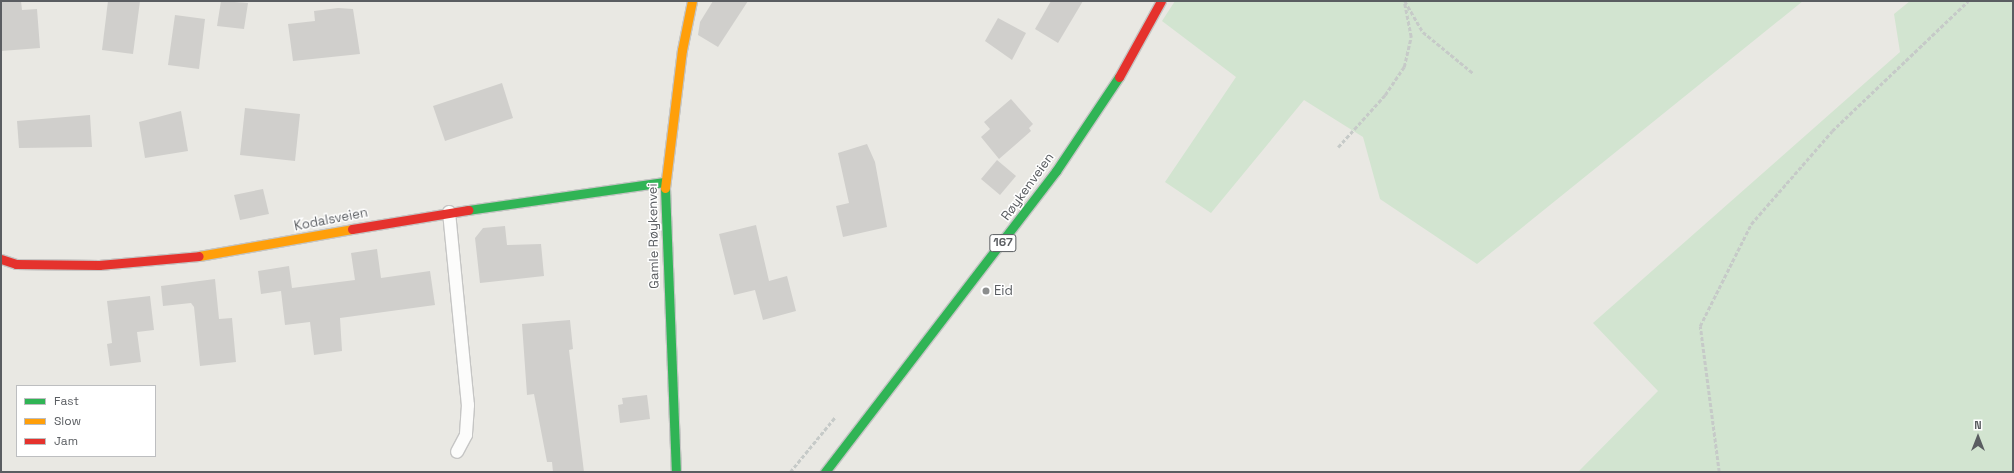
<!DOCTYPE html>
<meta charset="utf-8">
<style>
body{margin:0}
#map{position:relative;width:2014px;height:473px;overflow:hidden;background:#e9e8e3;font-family:"Space Grotesk",sans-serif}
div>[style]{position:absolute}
.green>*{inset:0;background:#d2e4d0}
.building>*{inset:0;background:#d0cfcc}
.path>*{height:2.5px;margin-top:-1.25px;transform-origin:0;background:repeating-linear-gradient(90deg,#c6cac8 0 4px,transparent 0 6px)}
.roads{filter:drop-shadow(1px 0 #c5c5c4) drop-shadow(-1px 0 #c5c5c4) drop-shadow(0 1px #c5c5c4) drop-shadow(0 -1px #c5c5c4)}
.lane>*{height:12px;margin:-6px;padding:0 6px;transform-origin:6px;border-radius:6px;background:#fcfcfb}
.fast>*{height:9px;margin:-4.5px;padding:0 4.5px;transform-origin:4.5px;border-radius:4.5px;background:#30b455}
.slow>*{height:9px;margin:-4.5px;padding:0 4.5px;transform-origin:4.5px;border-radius:4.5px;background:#ff9f0a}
.jam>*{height:9px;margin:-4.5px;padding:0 4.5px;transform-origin:4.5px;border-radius:4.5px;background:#e5322d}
.dots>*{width:11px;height:11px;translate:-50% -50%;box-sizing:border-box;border:2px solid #fff;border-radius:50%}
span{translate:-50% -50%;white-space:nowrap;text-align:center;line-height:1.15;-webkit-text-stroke:3px #fff;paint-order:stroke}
.shield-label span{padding:1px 3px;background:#fff;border:1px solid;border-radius:3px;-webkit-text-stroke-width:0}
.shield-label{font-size:12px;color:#5a5d61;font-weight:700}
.street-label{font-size:13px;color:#5a5d61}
.poi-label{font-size:13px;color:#5a5d61}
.left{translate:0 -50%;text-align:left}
.frame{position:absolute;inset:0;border:2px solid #5a5d61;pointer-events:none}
.legend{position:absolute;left:16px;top:385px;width:140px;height:72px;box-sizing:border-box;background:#fff;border:1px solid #bdbec0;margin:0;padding:5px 7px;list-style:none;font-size:12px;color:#5a5d61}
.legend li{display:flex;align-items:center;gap:8px;height:20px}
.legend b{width:20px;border:1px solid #bdbec0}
.north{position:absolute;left:1958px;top:417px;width:40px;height:40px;-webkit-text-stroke:3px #fff;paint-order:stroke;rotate:0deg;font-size:11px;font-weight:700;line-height:16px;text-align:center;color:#5a5d61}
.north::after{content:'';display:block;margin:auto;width:14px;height:18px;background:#5a5d61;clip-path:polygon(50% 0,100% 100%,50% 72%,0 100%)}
</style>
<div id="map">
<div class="green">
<i style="clip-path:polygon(1175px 1px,1803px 1px,1477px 264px,1380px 199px,1363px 137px,1304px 100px,1211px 213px,1165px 182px,1236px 77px,1162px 21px)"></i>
<i style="clip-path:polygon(1910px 1px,2013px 1px,2013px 472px,1578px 472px,1658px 391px,1593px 323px,1900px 52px,1894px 14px)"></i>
</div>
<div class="building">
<i style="clip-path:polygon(1px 1px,21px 1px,22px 10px,37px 9px,40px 48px,1px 51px)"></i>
<i style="clip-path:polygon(108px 1px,140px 1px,133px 54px,102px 50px)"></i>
<i style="clip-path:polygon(221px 1px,248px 3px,244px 29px,217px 26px)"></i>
<i style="clip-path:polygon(713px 1px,748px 1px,718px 47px,698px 35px,700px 22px)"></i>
<i style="clip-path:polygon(1051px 1px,1083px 1px,1058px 43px,1035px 29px)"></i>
<i style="clip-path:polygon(338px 8px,353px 9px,360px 54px,293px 61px,288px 24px,315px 21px,314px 11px)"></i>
<i style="clip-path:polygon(175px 15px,205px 19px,199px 69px,168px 65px)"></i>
<i style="clip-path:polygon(998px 18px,1026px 33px,1012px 60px,985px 41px)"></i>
<i style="clip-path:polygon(502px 83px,513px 118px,445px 141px,433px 106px)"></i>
<i style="clip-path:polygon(1011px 99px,1033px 124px,1029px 128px,1031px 131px,999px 159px,981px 137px,990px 129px,984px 122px)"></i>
<i style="clip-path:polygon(245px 108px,300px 114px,295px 161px,240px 155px)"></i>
<i style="clip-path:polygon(181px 111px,188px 151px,145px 158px,139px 122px)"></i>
<i style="clip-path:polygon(90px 115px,92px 147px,19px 148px,17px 121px)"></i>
<i style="clip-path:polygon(867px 144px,875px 162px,887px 227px,843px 237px,836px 206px,849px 203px,838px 153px)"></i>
<i style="clip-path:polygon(997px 160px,1016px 176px,1000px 195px,981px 179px)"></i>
<i style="clip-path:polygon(263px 189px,269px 214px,240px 220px,234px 195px)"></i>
<i style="clip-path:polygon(756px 225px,769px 281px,787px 276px,796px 311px,763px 320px,755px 290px,734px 295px,719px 234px)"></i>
<i style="clip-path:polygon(505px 226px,507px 245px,541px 244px,544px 276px,480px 283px,475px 238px,483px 228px)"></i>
<i style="clip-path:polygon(377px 249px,381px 278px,430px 271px,435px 305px,340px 318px,342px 351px,314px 355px,310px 322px,285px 325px,281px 291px,261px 294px,258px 271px,289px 266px,292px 288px,355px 280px,351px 253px)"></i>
<i style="clip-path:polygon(215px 279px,219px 319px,232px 318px,236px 362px,200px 366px,194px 307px,191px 303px,163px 306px,161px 286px)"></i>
<i style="clip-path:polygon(150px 296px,154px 330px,137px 332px,141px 362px,110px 366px,107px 344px,112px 343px,107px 301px)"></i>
<i style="clip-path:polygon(570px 320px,573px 349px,569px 350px,584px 472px,553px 472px,552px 462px,547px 462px,534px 394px,527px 395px,522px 324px)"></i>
<i style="clip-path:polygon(647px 395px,650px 419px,620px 423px,618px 405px,623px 404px,622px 398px)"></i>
</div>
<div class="path">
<i style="left:1405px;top:1px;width:36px;rotate:60deg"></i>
<i style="left:1423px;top:32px;width:65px;rotate:39.4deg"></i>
<i style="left:1338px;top:147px;width:70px;rotate:-47.9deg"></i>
<i style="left:1385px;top:95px;width:34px;rotate:-56deg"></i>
<i style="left:1404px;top:67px;width:31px;rotate:-77deg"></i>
<i style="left:1411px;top:37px;width:37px;rotate:-101deg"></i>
<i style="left:790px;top:472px;width:72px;rotate:-50.6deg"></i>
<i style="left:1719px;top:472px;width:147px;rotate:-97.4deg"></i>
<i style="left:1700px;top:326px;width:114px;rotate:-63.4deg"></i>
<i style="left:1751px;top:224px;width:123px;rotate:-48.9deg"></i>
<i style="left:1832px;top:131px;width:188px;rotate:-43.7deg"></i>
</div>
<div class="roads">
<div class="lane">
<i style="left:449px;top:212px;width:194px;rotate:84.4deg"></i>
<i style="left:468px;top:405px;width:30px;rotate:94deg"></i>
<i style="left:466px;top:435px;width:19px;rotate:118deg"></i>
</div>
<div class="fast">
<i style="left:665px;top:188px;width:284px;rotate:87.8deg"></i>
<i style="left:468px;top:210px;width:199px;rotate:-8.1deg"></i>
<i style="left:825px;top:472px;width:379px;rotate:-52.5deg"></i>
<i style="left:1056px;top:171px;width:113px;rotate:-56.2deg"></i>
</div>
<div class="slow">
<i style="left:665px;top:188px;width:139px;rotate:-83deg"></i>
<i style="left:682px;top:50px;width:50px;rotate:-78.5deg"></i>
<i style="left:199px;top:256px;width:155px;rotate:-10deg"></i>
</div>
<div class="jam">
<i style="left:1119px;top:77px;width:87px;rotate:-61.1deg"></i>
<i style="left:352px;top:229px;width:118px;rotate:-9.3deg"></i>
<i style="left:1px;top:259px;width:16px;rotate:18deg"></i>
<i style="left:16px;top:264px;width:83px;rotate:0.7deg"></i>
<i style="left:99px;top:265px;width:100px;rotate:-5.1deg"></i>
</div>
</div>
<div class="dots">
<i style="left:986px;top:291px;background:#8c8e8e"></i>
</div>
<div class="shield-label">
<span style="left:1003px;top:243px">167</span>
</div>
<div class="street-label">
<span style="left:1028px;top:187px;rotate:-54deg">Røykenveien</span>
<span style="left:331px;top:220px;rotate:-11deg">Kodalsveien</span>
<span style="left:654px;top:236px;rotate:-91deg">Gamle Røykenvei</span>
</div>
<div class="poi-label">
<span class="left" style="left:994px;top:291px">Eid</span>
</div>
<div class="frame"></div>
<ul class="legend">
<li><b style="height:5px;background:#30b455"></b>Fast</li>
<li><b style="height:5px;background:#ff9f0a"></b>Slow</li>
<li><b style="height:5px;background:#e5322d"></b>Jam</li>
</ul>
<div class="north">N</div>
</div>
